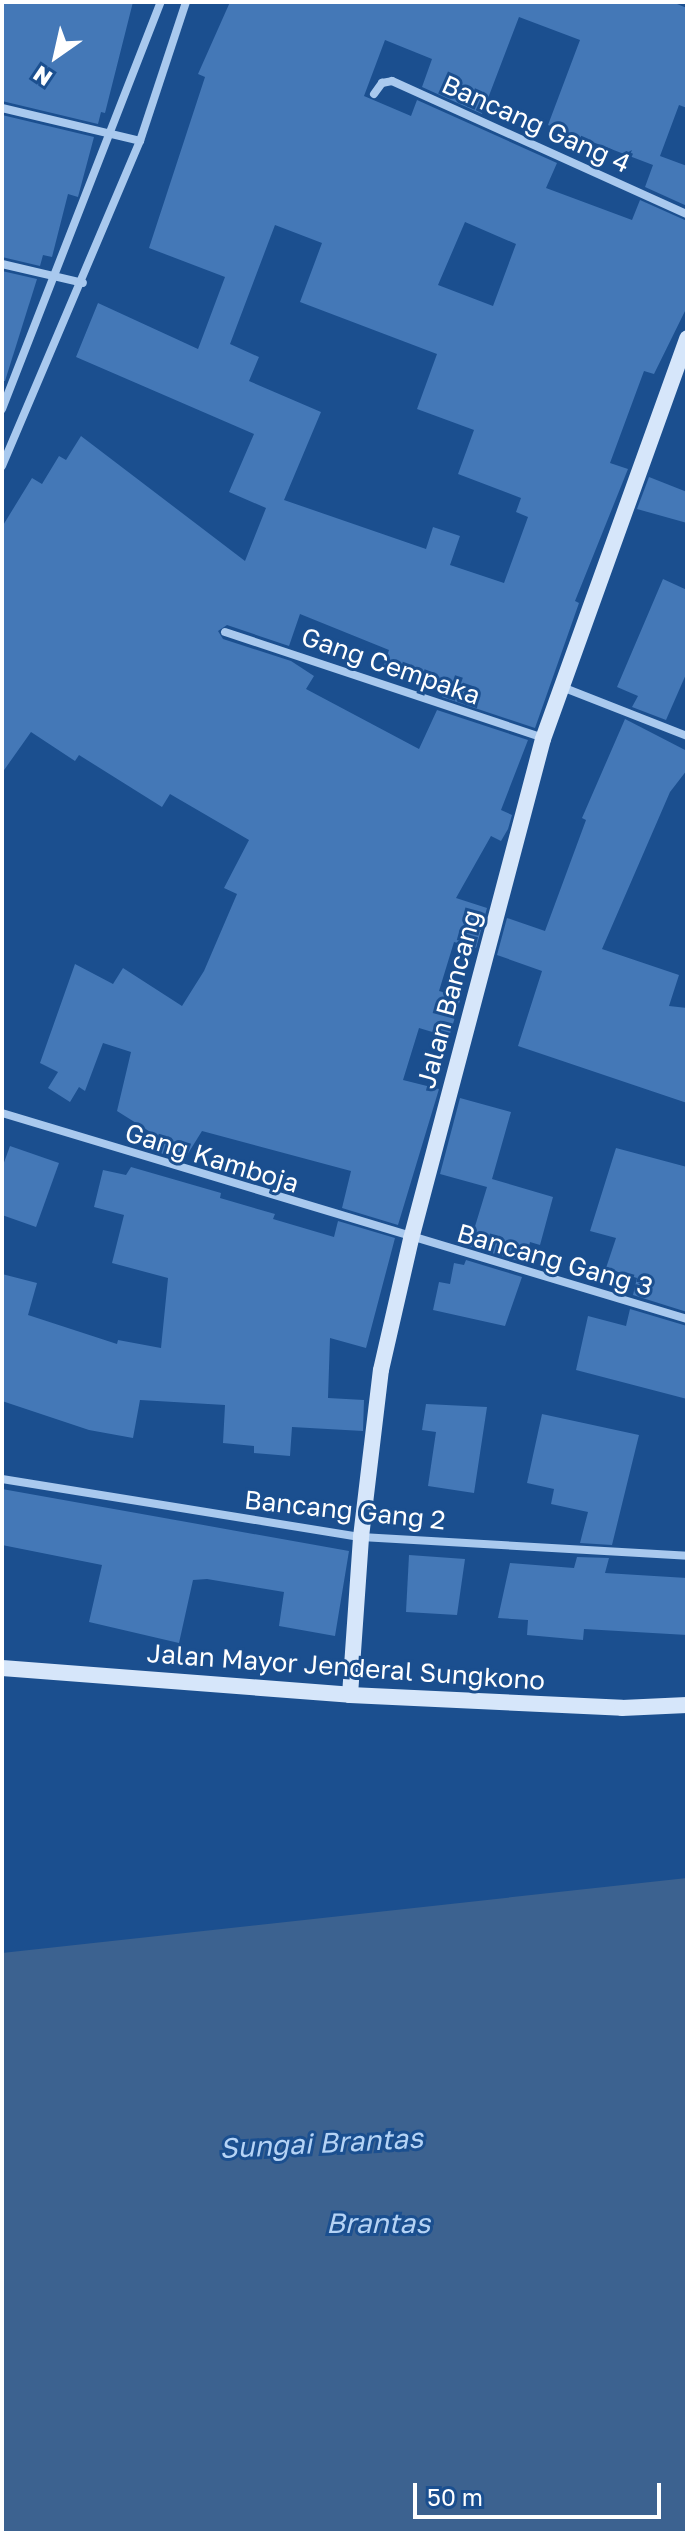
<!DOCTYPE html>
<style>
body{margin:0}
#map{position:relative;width:689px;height:2535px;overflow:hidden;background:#1b4f8f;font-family:"Golos Text",sans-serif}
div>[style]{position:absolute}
.water>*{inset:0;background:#3c6290}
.building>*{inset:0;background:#4478b7}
.street>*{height:8px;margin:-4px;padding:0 4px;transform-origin:4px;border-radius:4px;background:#a9c9ee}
.secondary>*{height:16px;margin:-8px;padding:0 8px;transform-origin:8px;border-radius:8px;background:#d6e6fa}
span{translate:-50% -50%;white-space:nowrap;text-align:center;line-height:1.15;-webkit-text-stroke:6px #1b4f8f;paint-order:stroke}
.street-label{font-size:26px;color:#fff}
.water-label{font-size:28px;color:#b5d3f5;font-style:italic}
.frame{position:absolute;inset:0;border:4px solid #fff;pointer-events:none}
.north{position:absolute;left:16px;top:16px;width:80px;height:80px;-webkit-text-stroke:6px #1b4f8f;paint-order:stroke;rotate:214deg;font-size:22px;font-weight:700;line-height:32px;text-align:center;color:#fff}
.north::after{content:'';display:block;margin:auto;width:28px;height:36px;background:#fff;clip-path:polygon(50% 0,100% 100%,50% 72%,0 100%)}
.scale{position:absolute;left:413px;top:2483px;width:248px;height:36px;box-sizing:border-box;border:4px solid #fff;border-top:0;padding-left:10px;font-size:24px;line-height:28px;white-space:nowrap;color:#fff;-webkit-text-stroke:6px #1b4f8f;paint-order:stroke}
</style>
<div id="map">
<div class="water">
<i style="clip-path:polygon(687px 1878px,687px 2533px,2px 2533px,2px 1953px)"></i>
</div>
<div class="building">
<i style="clip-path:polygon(2px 2px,133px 2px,105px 113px,101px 112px,98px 124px,2px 101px)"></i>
<i style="clip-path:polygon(evenodd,230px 2px,672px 2px,687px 8px,687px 108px,679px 105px,660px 156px,687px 166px,687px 206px,645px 187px,653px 165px,548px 125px,580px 40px,519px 17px,482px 114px,422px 87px,432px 59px,385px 40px,364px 96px,411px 116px,417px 100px,557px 163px,546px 188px,632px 220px,640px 200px,687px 221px,687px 307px,654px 374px,644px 371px,610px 463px,628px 469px,575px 601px,579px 603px,535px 728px,442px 697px,445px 688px,383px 668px,389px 650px,300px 614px,289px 646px,227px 625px,218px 631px,223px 639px,291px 661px,314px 676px,306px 689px,419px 749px,437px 710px,528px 740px,501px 810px,512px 815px,508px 829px,501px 841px,491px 836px,456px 898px,487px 908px,476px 948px,454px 942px,439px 991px,461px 997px,449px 1037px,419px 1028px,403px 1080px,439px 1089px,398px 1225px,342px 1208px,351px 1171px,202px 1131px,184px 1160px,143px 1148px,152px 1133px,117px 1111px,131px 1052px,103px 1043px,85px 1091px,79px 1087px,70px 1102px,48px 1088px,58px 1072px,40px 1063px,75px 964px,113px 984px,123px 968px,182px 1006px,204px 971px,237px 894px,224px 888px,249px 840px,170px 794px,162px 807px,79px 755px,75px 761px,31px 732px,2px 773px,2px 527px,32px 478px,42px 484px,59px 456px,66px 460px,81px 436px,245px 561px,266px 508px,229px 492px,254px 434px,76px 357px,98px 303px,198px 349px,225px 277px,149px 248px,205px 77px,198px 74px,230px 2px,465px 222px,516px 244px,493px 306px,438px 285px,465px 222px,230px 2px,275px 225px,322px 243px,300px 302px,437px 354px,417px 409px,474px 430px,458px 474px,521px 498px,516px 512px,528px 517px,504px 583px,450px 565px,460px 536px,433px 527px,426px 549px,284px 500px,321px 412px,249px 381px,259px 357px,230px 344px,275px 225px)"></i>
<i style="clip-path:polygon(2px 115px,94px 137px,78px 197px,68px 194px,52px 257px,43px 255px,40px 266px,2px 257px)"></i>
<i style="clip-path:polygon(2px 271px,37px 279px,5px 381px,2px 381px)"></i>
<i style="clip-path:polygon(649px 477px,687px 492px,687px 523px,637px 509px)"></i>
<i style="clip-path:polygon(663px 579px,687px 590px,687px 672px,666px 720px,632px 707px,638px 696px,617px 687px)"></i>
<i style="clip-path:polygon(625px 719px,687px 751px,687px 770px,670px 792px,602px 949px,679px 975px,669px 1006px,687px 1008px,687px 1103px,518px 1046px,542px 971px,497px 955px,507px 918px,545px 931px,586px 820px,582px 818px)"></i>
<i style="clip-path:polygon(460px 1098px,511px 1112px,492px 1179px,553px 1197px,540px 1245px,530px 1242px,525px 1263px,469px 1246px,487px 1187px,440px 1174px)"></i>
<i style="clip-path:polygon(10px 1146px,59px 1163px,36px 1227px,2px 1215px,2px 1168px)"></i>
<i style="clip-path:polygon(616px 1148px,687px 1167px,687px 1312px,633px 1295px,637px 1278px,606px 1268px,616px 1238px,590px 1231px)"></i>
<i style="clip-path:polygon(131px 1167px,221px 1193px,220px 1198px,275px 1214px,273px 1219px,334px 1237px,338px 1221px,395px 1238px,366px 1348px,330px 1338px,328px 1398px,364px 1400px,363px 1431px,292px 1427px,290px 1456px,254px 1453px,254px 1446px,223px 1443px,225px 1405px,140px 1400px,133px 1438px,89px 1430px,2px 1401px,2px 1274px,37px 1283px,28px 1315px,117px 1344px,118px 1340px,161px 1348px,168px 1278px,112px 1263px,124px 1215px,94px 1207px,103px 1170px,126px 1175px)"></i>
<i style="clip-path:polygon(466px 1260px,522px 1277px,505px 1326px,433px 1310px,439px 1282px,450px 1284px,454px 1263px,464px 1265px)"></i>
<i style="clip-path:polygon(630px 1309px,687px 1326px,687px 1399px,576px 1370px,588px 1316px,626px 1326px)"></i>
<i style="clip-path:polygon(426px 1404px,487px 1407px,474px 1493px,428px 1486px,436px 1432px,422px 1430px)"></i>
<i style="clip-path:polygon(542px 1414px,639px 1435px,612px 1545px,580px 1543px,588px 1512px,551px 1504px,554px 1489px,527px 1483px)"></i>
<i style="clip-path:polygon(2px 1489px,349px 1551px,335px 1636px,279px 1626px,284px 1592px,207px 1579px,193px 1580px,179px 1643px,89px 1622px,102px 1565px,2px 1545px)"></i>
<i style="clip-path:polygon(409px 1555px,465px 1559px,457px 1615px,406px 1612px)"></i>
<i style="clip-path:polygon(577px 1557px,609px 1558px,605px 1573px,687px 1578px,687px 1635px,584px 1629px,583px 1640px,527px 1635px,528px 1620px,498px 1618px,510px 1563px,574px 1568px)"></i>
</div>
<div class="street">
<i style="left:374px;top:94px;width:14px;rotate:-54deg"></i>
<i style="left:382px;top:83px;width:10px;rotate:-11deg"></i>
<i style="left:392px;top:81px;width:324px;rotate:24.3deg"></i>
<i style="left:2px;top:108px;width:142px;rotate:13.4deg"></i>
<i style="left:2px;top:264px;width:83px;rotate:13.2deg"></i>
<i style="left:2px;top:409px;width:437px;rotate:-68.7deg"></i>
<i style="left:2px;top:466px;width:353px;rotate:-67deg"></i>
<i style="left:140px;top:141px;width:146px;rotate:-71.7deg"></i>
<i style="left:225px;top:632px;width:335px;rotate:18.4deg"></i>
<i style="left:562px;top:687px;width:134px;rotate:21.4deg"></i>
<i style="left:2px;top:1113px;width:715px;rotate:16.74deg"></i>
<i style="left:2px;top:1479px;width:364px;rotate:9.2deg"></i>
<i style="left:361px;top:1537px;width:327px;rotate:3.3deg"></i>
</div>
<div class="secondary">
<i style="left:2px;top:1668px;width:349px;rotate:4.4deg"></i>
<i style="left:350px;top:1695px;width:272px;rotate:2.7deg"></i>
<i style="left:622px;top:1708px;width:65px;rotate:-2.6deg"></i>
<i style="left:350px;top:1695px;width:158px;rotate:-86deg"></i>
<i style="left:361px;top:1537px;width:168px;rotate:-83.2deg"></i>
<i style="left:381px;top:1370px;width:134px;rotate:-77.1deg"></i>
<i style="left:411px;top:1239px;width:517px;rotate:-75.21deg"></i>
<i style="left:543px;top:739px;width:426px;rotate:-70.2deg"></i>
</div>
<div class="street-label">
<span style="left:536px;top:124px;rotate:24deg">Bancang Gang 4</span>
<span style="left:391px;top:666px;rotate:19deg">Gang Cempaka</span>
<span style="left:449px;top:999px;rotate:-75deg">Jalan Bancang</span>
<span style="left:212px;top:1158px;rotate:17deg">Gang Kamboja</span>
<span style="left:555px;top:1260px;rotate:16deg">Bancang Gang 3</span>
<span style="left:345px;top:1510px;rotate:6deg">Bancang Gang 2</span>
<span style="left:346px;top:1667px;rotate:4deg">Jalan Mayor Jenderal Sungkono</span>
</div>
<div class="water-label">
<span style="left:321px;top:2143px;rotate:-3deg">Sungai Brantas</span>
<span style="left:378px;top:2223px">Brantas</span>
</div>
<div class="frame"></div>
<div class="north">N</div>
<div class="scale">50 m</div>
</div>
